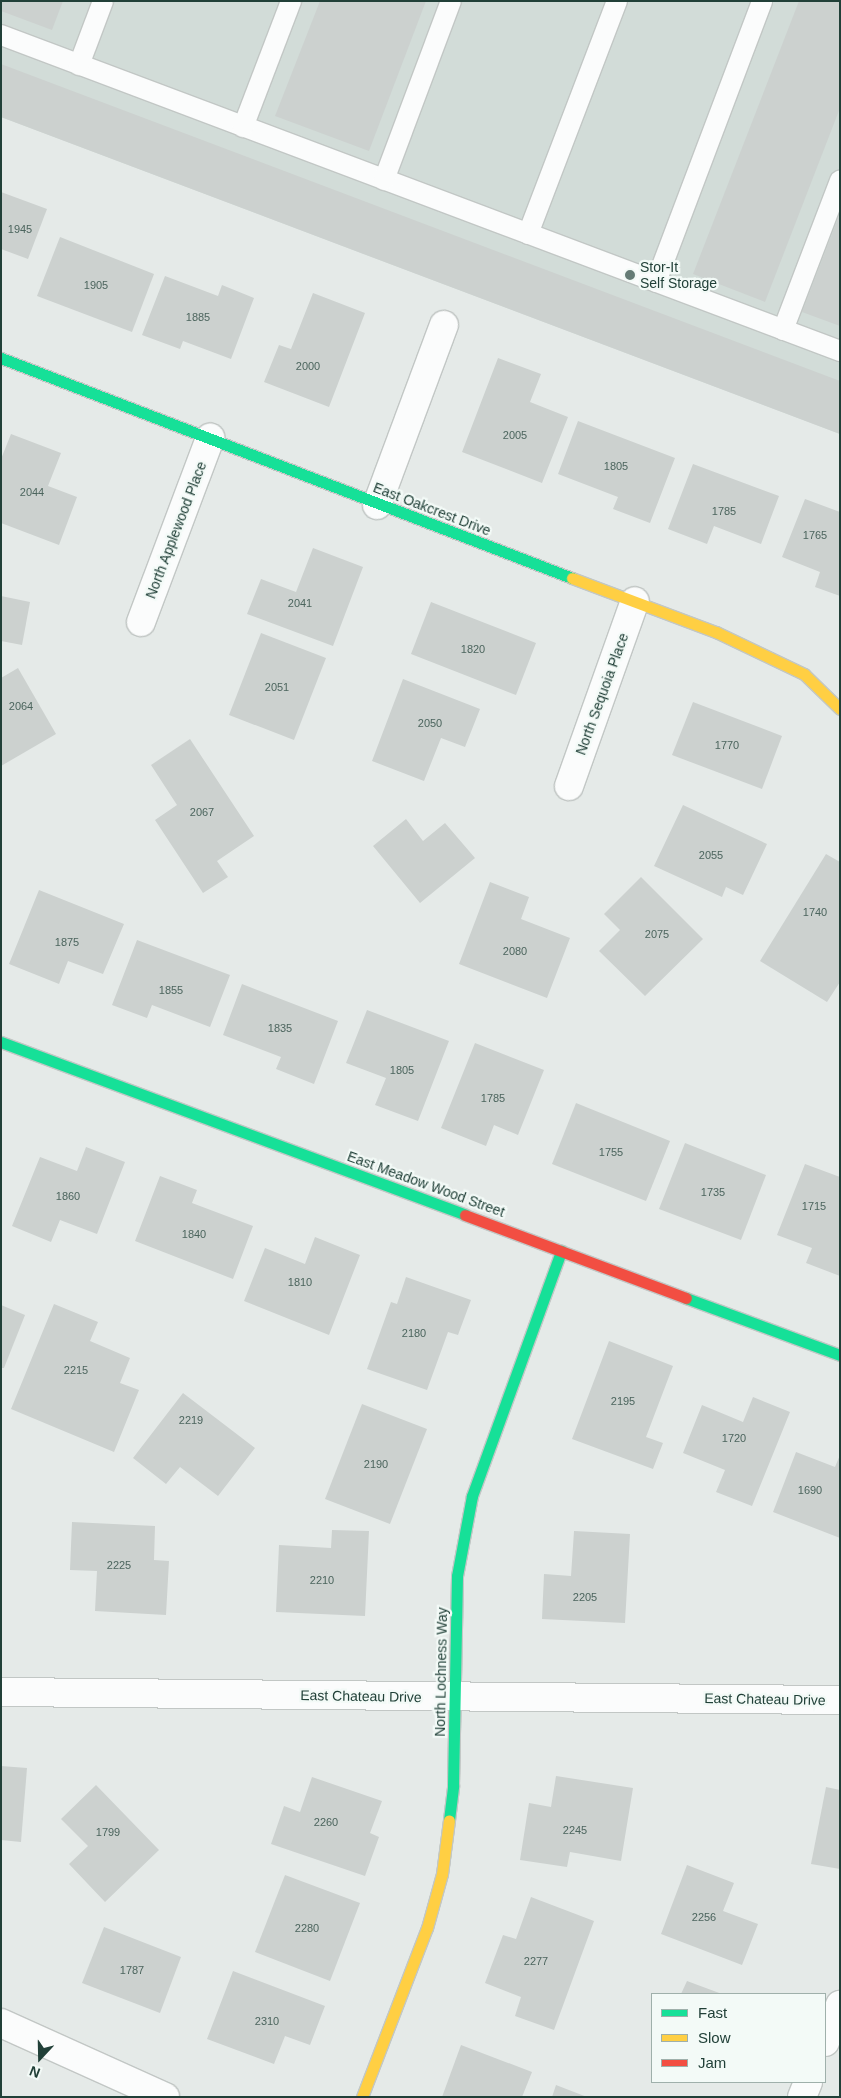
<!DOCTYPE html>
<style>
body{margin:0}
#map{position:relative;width:841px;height:2098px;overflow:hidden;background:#e5eae8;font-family:Arial,sans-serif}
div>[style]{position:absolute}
.built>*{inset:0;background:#d2dcd8}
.building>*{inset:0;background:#ccd1cf}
.roads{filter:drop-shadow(1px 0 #c2c7c5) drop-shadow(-1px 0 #c2c7c5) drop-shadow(0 1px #c2c7c5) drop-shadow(0 -1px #c2c7c5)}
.lane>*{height:20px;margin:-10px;padding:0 10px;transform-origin:10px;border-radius:10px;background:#fbfcfc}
.street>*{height:28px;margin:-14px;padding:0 14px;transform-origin:14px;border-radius:14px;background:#fbfcfc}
.fast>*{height:11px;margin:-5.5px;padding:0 5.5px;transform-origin:5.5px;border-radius:5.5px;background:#16e098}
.slow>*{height:11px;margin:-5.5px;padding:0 5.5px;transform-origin:5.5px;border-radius:5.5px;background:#ffcf43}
.jam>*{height:11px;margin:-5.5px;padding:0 5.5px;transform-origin:5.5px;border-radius:5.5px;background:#f24e42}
.dots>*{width:14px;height:14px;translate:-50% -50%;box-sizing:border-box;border:2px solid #f3faf7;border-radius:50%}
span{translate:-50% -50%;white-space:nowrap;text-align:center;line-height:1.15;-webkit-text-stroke:4.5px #f3faf7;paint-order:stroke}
.number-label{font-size:11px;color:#4c655e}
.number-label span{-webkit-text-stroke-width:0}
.poi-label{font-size:14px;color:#214038}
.left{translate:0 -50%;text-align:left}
.street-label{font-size:14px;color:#214038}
.frame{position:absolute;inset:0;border:2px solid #214038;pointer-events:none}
.legend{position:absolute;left:651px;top:1993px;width:175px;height:90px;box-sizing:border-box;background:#f3faf7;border:1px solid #9fb0ab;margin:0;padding:6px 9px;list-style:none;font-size:15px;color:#214038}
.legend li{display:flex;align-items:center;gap:10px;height:25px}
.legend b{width:25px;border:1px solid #9fb0ab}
.north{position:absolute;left:15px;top:2033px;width:50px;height:50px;-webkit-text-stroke:4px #f3faf7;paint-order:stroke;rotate:201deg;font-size:14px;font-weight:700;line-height:20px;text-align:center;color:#214038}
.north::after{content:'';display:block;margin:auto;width:18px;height:22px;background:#214038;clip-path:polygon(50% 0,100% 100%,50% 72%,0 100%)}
</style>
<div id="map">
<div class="built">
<i style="clip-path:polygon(1px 1px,840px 1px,840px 434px,1px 117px)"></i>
</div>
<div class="building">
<i style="clip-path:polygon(1px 1px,63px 1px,52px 30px,1px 11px)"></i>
<i style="clip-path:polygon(320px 1px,426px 1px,369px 151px,275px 116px)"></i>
<i style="clip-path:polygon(799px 1px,840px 1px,840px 108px,765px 302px,693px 274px)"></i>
<i style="clip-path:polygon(1px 64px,840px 381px,840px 434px,1px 117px)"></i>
<i style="clip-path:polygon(1px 192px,47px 209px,28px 259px,1px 249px)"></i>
<i style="clip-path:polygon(840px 213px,840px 326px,802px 312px)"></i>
<i style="clip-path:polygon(60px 237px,154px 274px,132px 332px,37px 296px)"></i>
<i style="clip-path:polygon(165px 276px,218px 296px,222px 285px,254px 298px,231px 359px,183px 341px,180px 349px,142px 335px)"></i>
<i style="clip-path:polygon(313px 293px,365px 313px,329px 407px,264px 382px,279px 345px,291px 349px)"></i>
<i style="clip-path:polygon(498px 358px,541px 374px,530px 402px,568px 417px,542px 483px,462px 452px)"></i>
<i style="clip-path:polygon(578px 421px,675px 458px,650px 523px,613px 509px,618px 497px,558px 474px)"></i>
<i style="clip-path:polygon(11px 434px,61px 453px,48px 486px,77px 497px,59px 545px,1px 523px,1px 459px)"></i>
<i style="clip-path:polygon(693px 464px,779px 496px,761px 544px,714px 526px,707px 544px,668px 529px)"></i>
<i style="clip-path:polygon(805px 499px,840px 512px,840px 596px,815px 587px,820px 572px,782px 557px)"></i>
<i style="clip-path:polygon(313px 548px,363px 567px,333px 646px,247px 614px,261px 579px,296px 592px)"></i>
<i style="clip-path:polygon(1px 596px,30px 602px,22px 645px,1px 641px)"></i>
<i style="clip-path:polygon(431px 602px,536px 643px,516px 695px,411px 654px)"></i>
<i style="clip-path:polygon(261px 633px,326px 658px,294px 740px,229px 715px)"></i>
<i style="clip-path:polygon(18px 668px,56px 734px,1px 766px,1px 678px)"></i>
<i style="clip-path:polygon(403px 679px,480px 709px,465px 747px,441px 738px,424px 781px,372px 761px)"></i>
<i style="clip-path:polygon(693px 702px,782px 736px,762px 789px,672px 755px)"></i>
<i style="clip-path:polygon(190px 739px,254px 836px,217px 861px,228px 877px,203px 893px,155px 820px,177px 805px,151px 765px)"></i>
<i style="clip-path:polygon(683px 805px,767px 844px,743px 895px,726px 887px,722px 897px,654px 866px)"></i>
<i style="clip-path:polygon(406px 819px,423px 841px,445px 823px,475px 858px,420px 903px,373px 846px)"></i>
<i style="clip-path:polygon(826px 854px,840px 862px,840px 982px,827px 1002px,760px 961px)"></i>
<i style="clip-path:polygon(641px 877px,703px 939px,645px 996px,599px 951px,620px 930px,604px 914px)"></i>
<i style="clip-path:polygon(490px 882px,529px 897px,521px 919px,570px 938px,547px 998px,459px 964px)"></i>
<i style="clip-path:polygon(39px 890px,124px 924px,103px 974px,68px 961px,59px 984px,9px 964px)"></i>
<i style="clip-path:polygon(137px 940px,230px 975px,210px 1027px,152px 1005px,147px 1018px,112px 1005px)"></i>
<i style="clip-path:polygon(242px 984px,338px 1021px,314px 1084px,276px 1069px,281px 1057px,223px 1035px)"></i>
<i style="clip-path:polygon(367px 1010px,449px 1041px,418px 1121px,375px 1105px,386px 1078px,346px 1063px)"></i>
<i style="clip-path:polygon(475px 1043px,544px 1070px,518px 1135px,494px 1125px,486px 1146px,441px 1128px)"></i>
<i style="clip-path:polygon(576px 1103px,670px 1141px,646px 1201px,552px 1164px)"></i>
<i style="clip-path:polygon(685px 1143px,766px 1175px,741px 1240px,659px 1209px)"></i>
<i style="clip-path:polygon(86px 1147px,125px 1162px,97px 1234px,60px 1220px,51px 1242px,12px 1226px,40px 1157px,77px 1171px)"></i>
<i style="clip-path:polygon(805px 1164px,840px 1177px,840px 1276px,806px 1263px,812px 1248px,777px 1235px)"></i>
<i style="clip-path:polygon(160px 1176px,197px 1190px,192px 1203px,253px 1226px,233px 1279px,135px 1241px)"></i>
<i style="clip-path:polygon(315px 1237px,360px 1255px,329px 1335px,244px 1301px,265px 1248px,305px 1264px)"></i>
<i style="clip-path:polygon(406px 1277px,471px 1300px,458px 1335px,448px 1332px,427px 1390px,367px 1369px,391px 1302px,397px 1304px)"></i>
<i style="clip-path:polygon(54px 1304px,98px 1322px,90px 1341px,130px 1358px,120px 1383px,139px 1390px,114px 1452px,11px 1409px)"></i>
<i style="clip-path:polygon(1px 1305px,25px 1315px,4px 1368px,1px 1368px)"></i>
<i style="clip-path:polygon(609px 1341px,673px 1366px,646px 1437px,663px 1443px,653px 1469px,572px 1439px)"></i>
<i style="clip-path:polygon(183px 1393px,255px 1448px,218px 1496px,180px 1467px,166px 1484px,133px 1458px)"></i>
<i style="clip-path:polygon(753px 1397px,790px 1412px,752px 1506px,716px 1492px,725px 1470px,683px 1453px,702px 1405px,743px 1422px)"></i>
<i style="clip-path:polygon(362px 1404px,427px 1429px,390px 1524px,325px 1499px)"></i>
<i style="clip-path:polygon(796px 1452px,835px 1467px,840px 1455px,840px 1538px,773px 1512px)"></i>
<i style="clip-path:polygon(72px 1522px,155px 1526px,154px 1560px,169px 1561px,166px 1615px,95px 1611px,97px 1571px,70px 1570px)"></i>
<i style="clip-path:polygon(332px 1530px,369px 1531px,365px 1616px,276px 1612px,279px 1545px,331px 1548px)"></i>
<i style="clip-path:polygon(574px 1531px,630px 1534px,625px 1623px,542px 1619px,544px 1574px,571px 1576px)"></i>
<i style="clip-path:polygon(1px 1766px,27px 1768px,21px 1842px,1px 1840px)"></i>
<i style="clip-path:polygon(556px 1776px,633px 1788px,621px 1861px,570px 1852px,567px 1867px,520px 1860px,529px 1803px,551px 1807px)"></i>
<i style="clip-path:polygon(312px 1777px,382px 1801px,370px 1833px,379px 1837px,365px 1876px,271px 1844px,284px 1806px,300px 1812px)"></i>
<i style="clip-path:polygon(96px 1785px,159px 1850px,105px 1902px,69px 1864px,88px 1846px,61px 1819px)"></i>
<i style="clip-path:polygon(826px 1787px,840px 1790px,840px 1869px,811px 1864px)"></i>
<i style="clip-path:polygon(687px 1865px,734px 1883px,723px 1911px,758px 1924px,742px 1965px,661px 1934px)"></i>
<i style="clip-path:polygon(285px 1875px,360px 1903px,330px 1981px,255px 1952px)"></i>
<i style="clip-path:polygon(531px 1897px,594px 1921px,554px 2030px,515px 2016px,521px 1997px,485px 1983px,503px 1935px,516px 1939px)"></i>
<i style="clip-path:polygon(104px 1927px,181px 1957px,160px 2013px,82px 1983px)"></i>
<i style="clip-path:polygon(233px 1971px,325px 2006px,310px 2045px,285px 2036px,274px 2064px,207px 2039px)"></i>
<i style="clip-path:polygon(687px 1981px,722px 1994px,681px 1994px)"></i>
<i style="clip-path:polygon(461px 2045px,532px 2072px,522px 2097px,442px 2097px)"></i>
<i style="clip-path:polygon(556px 2085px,587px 2097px,552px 2097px)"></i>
</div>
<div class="roads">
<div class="lane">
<i style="left:1px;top:35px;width:897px;rotate:20.64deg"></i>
<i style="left:79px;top:65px;width:68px;rotate:-69.4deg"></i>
<i style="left:243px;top:127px;width:135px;rotate:-69.1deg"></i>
<i style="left:384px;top:180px;width:191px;rotate:-69.5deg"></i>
<i style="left:528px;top:234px;width:249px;rotate:-69.1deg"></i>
<i style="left:656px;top:282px;width:300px;rotate:-69.3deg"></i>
<i style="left:783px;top:330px;width:160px;rotate:-69.1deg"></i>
</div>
<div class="street">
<i style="left:377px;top:505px;width:192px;rotate:-69.6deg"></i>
<i style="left:141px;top:622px;width:197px;rotate:-69.4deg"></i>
<i style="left:569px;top:786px;width:196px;rotate:-70.4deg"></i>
<i style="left:1px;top:1692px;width:839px;rotate:0.55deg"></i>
<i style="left:1px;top:2023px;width:180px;rotate:24.3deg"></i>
<i style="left:825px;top:2042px;width:40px;rotate:-68deg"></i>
<i style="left:802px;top:2097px;width:16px;rotate:-68deg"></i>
</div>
<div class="fast">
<i style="left:1px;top:358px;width:612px;rotate:21.07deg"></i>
<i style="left:1px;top:1042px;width:495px;rotate:20.4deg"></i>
<i style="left:686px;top:1298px;width:164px;rotate:20.3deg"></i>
<i style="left:449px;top:1820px;width:35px;rotate:-83deg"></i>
<i style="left:453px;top:1785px;width:209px;rotate:-88.9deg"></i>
<i style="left:457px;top:1576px;width:81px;rotate:-79.4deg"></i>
<i style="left:472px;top:1496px;width:261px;rotate:-70deg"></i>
</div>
<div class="slow">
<i style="left:572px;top:578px;width:154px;rotate:20.6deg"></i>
<i style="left:716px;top:632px;width:98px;rotate:25.5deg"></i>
<i style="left:804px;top:674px;width:50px;rotate:44.2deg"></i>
<i style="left:362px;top:2097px;width:181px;rotate:-69deg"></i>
<i style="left:427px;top:1928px;width:56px;rotate:-74.5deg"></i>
<i style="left:442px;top:1874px;width:54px;rotate:-82.6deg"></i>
</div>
<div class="jam">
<i style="left:465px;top:1215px;width:236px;rotate:20.6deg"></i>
</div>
</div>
<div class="dots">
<i style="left:630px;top:275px;background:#667c76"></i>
</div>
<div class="number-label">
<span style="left:20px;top:229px">1945</span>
<span style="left:96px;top:285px">1905</span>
<span style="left:198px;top:317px">1885</span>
<span style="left:308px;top:366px">2000</span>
<span style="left:515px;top:435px">2005</span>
<span style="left:616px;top:466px">1805</span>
<span style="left:32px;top:492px">2044</span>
<span style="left:724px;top:511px">1785</span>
<span style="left:815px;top:535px">1765</span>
<span style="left:300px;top:603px">2041</span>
<span style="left:473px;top:649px">1820</span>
<span style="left:277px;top:687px">2051</span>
<span style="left:21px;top:706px">2064</span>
<span style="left:430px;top:723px">2050</span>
<span style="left:727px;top:745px">1770</span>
<span style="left:202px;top:812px">2067</span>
<span style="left:711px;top:855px">2055</span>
<span style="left:815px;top:912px">1740</span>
<span style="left:657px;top:934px">2075</span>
<span style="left:67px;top:942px">1875</span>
<span style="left:515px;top:951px">2080</span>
<span style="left:171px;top:990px">1855</span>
<span style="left:280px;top:1028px">1835</span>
<span style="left:402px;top:1070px">1805</span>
<span style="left:493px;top:1098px">1785</span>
<span style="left:611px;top:1152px">1755</span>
<span style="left:713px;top:1192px">1735</span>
<span style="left:68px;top:1196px">1860</span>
<span style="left:814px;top:1206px">1715</span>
<span style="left:194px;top:1234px">1840</span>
<span style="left:300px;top:1282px">1810</span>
<span style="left:414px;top:1333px">2180</span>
<span style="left:76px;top:1370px">2215</span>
<span style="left:623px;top:1401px">2195</span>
<span style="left:191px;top:1420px">2219</span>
<span style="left:734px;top:1438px">1720</span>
<span style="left:376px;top:1464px">2190</span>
<span style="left:810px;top:1490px">1690</span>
<span style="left:119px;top:1565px">2225</span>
<span style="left:322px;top:1580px">2210</span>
<span style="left:585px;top:1597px">2205</span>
<span style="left:326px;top:1822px">2260</span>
<span style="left:575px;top:1830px">2245</span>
<span style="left:108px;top:1832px">1799</span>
<span style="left:704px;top:1917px">2256</span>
<span style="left:307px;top:1928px">2280</span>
<span style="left:536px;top:1961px">2277</span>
<span style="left:132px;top:1970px">1787</span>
<span style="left:267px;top:2021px">2310</span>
</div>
<div class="poi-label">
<span class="left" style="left:640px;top:275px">Stor-It<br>Self Storage</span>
</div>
<div class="street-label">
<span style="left:432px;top:509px;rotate:21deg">East Oakcrest Drive</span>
<span style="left:176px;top:530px;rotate:-69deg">North Applewood Place</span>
<span style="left:602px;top:694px;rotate:-70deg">North Sequoia Place</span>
<span style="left:426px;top:1184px;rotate:20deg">East Meadow Wood Street</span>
<span style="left:441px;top:1672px;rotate:-89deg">North Lochness Way</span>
<span style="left:361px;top:1696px;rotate:1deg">East Chateau Drive</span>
<span style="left:765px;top:1699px;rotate:1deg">East Chateau Drive</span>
</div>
<div class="frame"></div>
<ul class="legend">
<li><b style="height:6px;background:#16e098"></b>Fast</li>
<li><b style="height:6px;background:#ffcf43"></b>Slow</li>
<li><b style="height:6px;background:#f24e42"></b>Jam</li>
</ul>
<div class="north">N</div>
</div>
